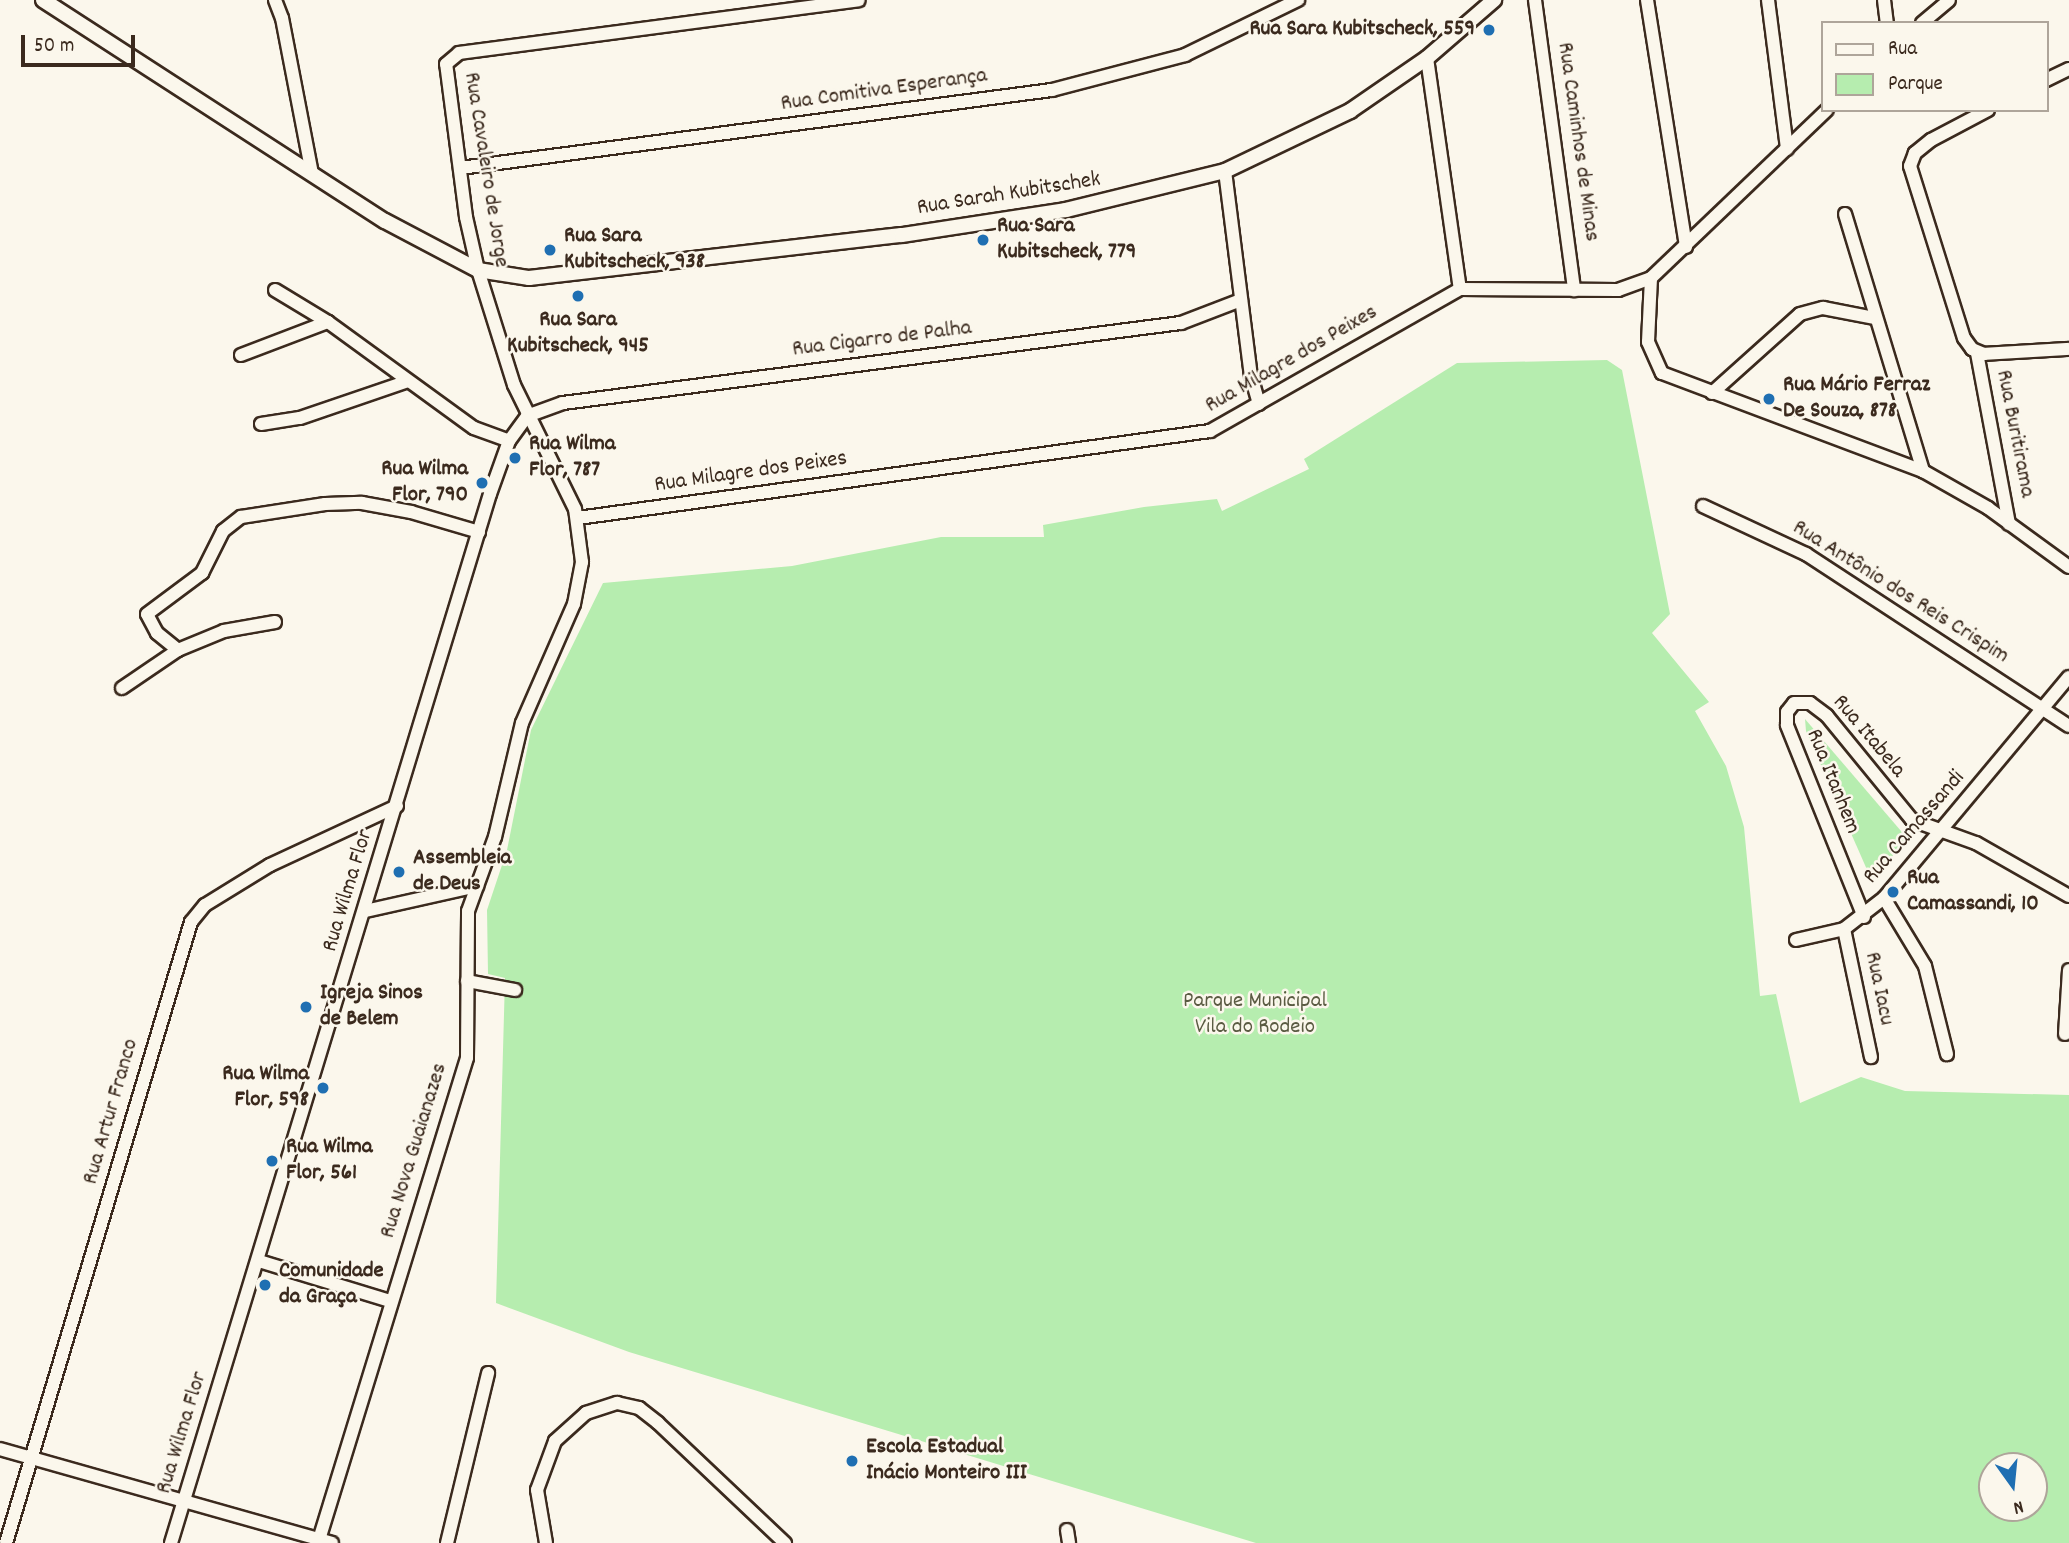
<!DOCTYPE html>
<meta charset="utf-8">
<style>
body{margin:0}
#map{position:relative;width:2069px;height:1543px;overflow:hidden;background:#fbf7ec;font-family:Dekko,sans-serif}
div>[style]{position:absolute}
.green>*{inset:0;background:#b6edaf}
.roads{filter:drop-shadow(2px 0 #3b2a1e) drop-shadow(-2px 0 #3b2a1e) drop-shadow(0 2px #3b2a1e) drop-shadow(0 -2px #3b2a1e)}
.minor>*{height:12px;margin:-6px;padding:0 6px;transform-origin:6px;border-radius:6px;background:#fbf7ec}
.tertiary>*{height:14px;margin:-7px;padding:0 7px;transform-origin:7px;border-radius:7px;background:#fbf7ec}
.dots>*{width:19px;height:19px;translate:-50% -50%;box-sizing:border-box;border:4px solid #fbf7ec;border-radius:50%}
span{translate:-50% -50%;white-space:nowrap;text-align:center;line-height:1.15;-webkit-text-stroke:5px #fbf7ec;paint-order:stroke}
.poi-label{font-size:23px;color:#3b2a1e;font-weight:700}
.right{translate:-100% -50%;text-align:right}
.left{translate:0 -50%;text-align:left}
.street-label{font-size:23px;color:#3b2a1e}
.park-label{font-size:23px;color:#5a5b42}
.legend{position:absolute;left:1821px;top:21px;width:228px;height:91px;box-sizing:border-box;background:#fbf7ec;border:2px solid #aea59a;margin:0;padding:9px 12px;list-style:none;font-size:21px;color:#3b2a1e}
.legend li{display:flex;align-items:center;gap:14px;height:35px}
.legend b{width:35px;border:2px solid #aea59a}
.north{position:absolute;left:1978px;top:1452px;width:70px;height:70px;box-sizing:border-box;background:#fbf7ec;border:2px solid #aea59a;border-radius:50%;rotate:165deg;font-size:19px;font-weight:700;line-height:28px;text-align:center;color:#3b2a1e}
.north::after{content:'';display:block;margin:auto;width:24px;height:32px;background:#1f6fb2;clip-path:polygon(50% 0,100% 100%,50% 72%,0 100%)}
.scale{position:absolute;left:21px;top:35px;width:114px;height:32px;box-sizing:border-box;border:4px solid #3b2a1e;border-top:0;padding-left:9px;font-size:21px;line-height:24px;white-space:nowrap;color:#3b2a1e;-webkit-text-stroke:5px #fbf7ec;paint-order:stroke}
</style>
<div id="map">
<div class="green">
<i style="clip-path:polygon(evenodd,1607px 360px,1622px 370px,1670px 614px,1652px 633px,1709px 702px,1695px 711px,1726px 766px,1744px 827px,1760px 996px,1776px 994px,1800px 1103px,1861px 1077px,1905px 1091px,2069px 1095px,2069px 1543px,1256px 1543px,629px 1352px,496px 1303px,505px 978px,488px 974px,487px 910px,507px 850px,531px 730px,603px 583px,792px 566px,941px 537px,1044px 537px,1043px 525px,1144px 507px,1217px 499px,1222px 511px,1309px 469px,1304px 459px,1457px 363px,1607px 360px,1992px 1466px,2034px 1466px,2034px 1508px,1992px 1508px,1992px 1466px)"></i>
<i style="clip-path:polygon(1805px 719px,1907px 838px,1872px 881px,1806px 731px)"></i>
</div>
<div class="roads">
<div class="minor">
<i style="left:275px;top:0;width:19px;rotate:69deg"></i>
<i style="left:282px;top:18px;width:159px;rotate:79.1deg"></i>
<i style="left:1535px;top:0;width:293px;rotate:82.3deg"></i>
<i style="left:1647px;top:0;width:250px;rotate:81deg"></i>
<i style="left:1768px;top:0;width:150px;rotate:82.7deg"></i>
<i style="left:1884px;top:0;width:23px;rotate:83deg"></i>
<i style="left:1922px;top:23px;width:35px;rotate:-40deg"></i>
<i style="left:1427px;top:58px;width:233px;rotate:81.9deg"></i>
<i style="left:2046px;top:80px;width:25px;rotate:-26deg"></i>
<i style="left:1988px;top:110px;width:64px;rotate:152.2deg"></i>
<i style="left:1931px;top:140px;width:21px;rotate:141deg"></i>
<i style="left:1915px;top:153px;width:14px;rotate:111deg"></i>
<i style="left:1910px;top:166px;width:180px;rotate:72.6deg"></i>
<i style="left:1964px;top:338px;width:14px;rotate:54deg"></i>
<i style="left:1972px;top:349px;width:13px;rotate:23deg"></i>
<i style="left:1984px;top:354px;width:85px;rotate:-3.4deg"></i>
<i style="left:460px;top:168px;width:597px;rotate:-7.51deg"></i>
<i style="left:1052px;top:90px;width:138px;rotate:-14.7deg"></i>
<i style="left:1185px;top:55px;width:126px;rotate:-26deg"></i>
<i style="left:1225px;top:171px;width:207px;rotate:82.8deg"></i>
<i style="left:1251px;top:376px;width:29px;rotate:74deg"></i>
<i style="left:1845px;top:214px;width:269px;rotate:73.1deg"></i>
<i style="left:1651px;top:278px;width:64px;rotate:92.7deg"></i>
<i style="left:1648px;top:342px;width:34px;rotate:66deg"></i>
<i style="left:1662px;top:373px;width:279px;rotate:20.6deg"></i>
<i style="left:1923px;top:471px;width:75px;rotate:29.6deg"></i>
<i style="left:1988px;top:508px;width:100px;rotate:36.1deg"></i>
<i style="left:275px;top:290px;width:62px;rotate:31.1deg"></i>
<i style="left:328px;top:322px;width:180px;rotate:36deg"></i>
<i style="left:474px;top:428px;width:37px;rotate:20deg"></i>
<i style="left:1977px;top:353px;width:174px;rotate:79.4deg"></i>
<i style="left:241px;top:355px;width:93px;rotate:-20.8deg"></i>
<i style="left:1712px;top:393px;width:118px;rotate:-41.9deg"></i>
<i style="left:1800px;top:314px;width:24px;rotate:-15deg"></i>
<i style="left:1823px;top:308px;width:53px;rotate:10.9deg"></i>
<i style="left:261px;top:424px;width:39px;rotate:-9deg"></i>
<i style="left:300px;top:418px;width:114px;rotate:-18.9deg"></i>
<i style="left:1703px;top:506px;width:114px;rotate:25deg"></i>
<i style="left:1806px;top:554px;width:314px;rotate:33.2deg"></i>
<i style="left:578px;top:518px;width:638px;rotate:-7.84deg"></i>
<i style="left:1210px;top:431px;width:288px;rotate:-29.6deg"></i>
<i style="left:1460px;top:289px;width:158px;rotate:0.4deg"></i>
<i style="left:1618px;top:290px;width:35px;rotate:-20deg"></i>
<i style="left:1651px;top:278px;width:243px;rotate:-43.7deg"></i>
<i style="left:275px;top:622px;width:52px;rotate:170deg"></i>
<i style="left:224px;top:631px;width:50px;rotate:157.6deg"></i>
<i style="left:178px;top:650px;width:27px;rotate:-141deg"></i>
<i style="left:157px;top:633px;width:21px;rotate:-118deg"></i>
<i style="left:147px;top:614px;width:69px;rotate:-36.7deg"></i>
<i style="left:202px;top:573px;width:47px;rotate:-63.4deg"></i>
<i style="left:223px;top:531px;width:23px;rotate:-38deg"></i>
<i style="left:241px;top:517px;width:85px;rotate:-8.8deg"></i>
<i style="left:325px;top:504px;width:37px;rotate:-2deg"></i>
<i style="left:362px;top:503px;width:50px;rotate:10.4deg"></i>
<i style="left:411px;top:512px;width:71px;rotate:16.4deg"></i>
<i style="left:122px;top:688px;width:68px;rotate:-34.2deg"></i>
<i style="left:1884px;top:898px;width:79px;rotate:58.9deg"></i>
<i style="left:1925px;top:966px;width:91px;rotate:76deg"></i>
<i style="left:365px;top:911px;width:115px;rotate:-12.6deg"></i>
<i style="left:1864px;top:917px;width:207px;rotate:-111.9deg"></i>
<i style="left:1787px;top:725px;width:13px;rotate:-90deg"></i>
<i style="left:1787px;top:712px;width:11px;rotate:-52deg"></i>
<i style="left:1794px;top:703px;width:16px"></i>
<i style="left:1810px;top:703px;width:21px;rotate:37deg"></i>
<i style="left:1827px;top:716px;width:134px;rotate:50.7deg"></i>
<i style="left:1912px;top:820px;width:68px;rotate:19.8deg"></i>
<i style="left:1976px;top:843px;width:107px;rotate:29.7deg"></i>
<i style="left:1844px;top:929px;width:131px;rotate:78.1deg"></i>
<i style="left:1796px;top:940px;width:49px;rotate:-12.9deg"></i>
<i style="left:1844px;top:929px;width:51px;rotate:-37.8deg"></i>
<i style="left:1884px;top:898px;width:288px;rotate:-50.1deg"></i>
<i style="left:467px;top:981px;width:49px;rotate:10.6deg"></i>
<i style="left:2065px;top:1034px;width:64px;rotate:-86.4deg"></i>
<i style="left:259px;top:1261px;width:137px;rotate:17deg"></i>
<i style="left:0;top:1449px;width:345px;rotate:15.8deg"></i>
<i style="left:1067px;top:1530px;width:13px;rotate:81deg"></i>
<i style="left:6px;top:1543px;width:648px;rotate:-73.41deg"></i>
<i style="left:191px;top:922px;width:22px;rotate:-51deg"></i>
<i style="left:205px;top:905px;width:76px;rotate:-31.6deg"></i>
<i style="left:270px;top:865px;width:140px;rotate:-24.9deg"></i>
<i style="left:171px;top:1543px;width:1096px;rotate:-73.09deg"></i>
<i style="left:490px;top:494px;width:56px;rotate:-70.3deg"></i>
<i style="left:509px;top:441px;width:31px;rotate:-54deg"></i>
<i style="left:527px;top:416px;width:38px;rotate:-20deg"></i>
<i style="left:563px;top:403px;width:623px;rotate:-7.38deg"></i>
<i style="left:1181px;top:323px;width:64px;rotate:-21deg"></i>
<i style="left:318px;top:1543px;width:507px;rotate:-72.92deg"></i>
<i style="left:467px;top:1058px;width:147px;rotate:-89.6deg"></i>
<i style="left:468px;top:911px;width:79px;rotate:-70deg"></i>
<i style="left:495px;top:837px;width:117px;rotate:-76.7deg"></i>
<i style="left:522px;top:723px;width:130px;rotate:-66.4deg"></i>
<i style="left:574px;top:604px;width:43px;rotate:-79.2deg"></i>
<i style="left:582px;top:562px;width:53px;rotate:-97.5deg"></i>
<i style="left:575px;top:509px;width:138px;rotate:-116.2deg"></i>
<i style="left:514px;top:385px;width:121px;rotate:-107.4deg"></i>
<i style="left:478px;top:270px;width:54px;rotate:-102.8deg"></i>
<i style="left:466px;top:217px;width:154px;rotate:-97.4deg"></i>
<i style="left:446px;top:64px;width:17px;rotate:-40deg"></i>
<i style="left:459px;top:53px;width:403px;rotate:-7.5deg"></i>
<i style="left:447px;top:1543px;width:175px;rotate:-76.4deg"></i>
<i style="left:546px;top:1543px;width:54px;rotate:-99.6deg"></i>
<i style="left:537px;top:1490px;width:52px;rotate:-69.8deg"></i>
<i style="left:555px;top:1441px;width:42px;rotate:-42.1deg"></i>
<i style="left:586px;top:1413px;width:33px;rotate:-18deg"></i>
<i style="left:617px;top:1403px;width:23px;rotate:13deg"></i>
<i style="left:639px;top:1408px;width:24px;rotate:38deg"></i>
<i style="left:658px;top:1423px;width:175px;rotate:43.4deg"></i>
</div>
<div class="tertiary">
<i style="left:43px;top:0;width:407px;rotate:32.9deg"></i>
<i style="left:385px;top:221px;width:105px;rotate:27.8deg"></i>
<i style="left:478px;top:270px;width:52px;rotate:8.9deg"></i>
<i style="left:529px;top:278px;width:375px;rotate:-6.6deg"></i>
<i style="left:902px;top:235px;width:166px;rotate:-8.7deg"></i>
<i style="left:1066px;top:210px;width:164px;rotate:-13.8deg"></i>
<i style="left:1225px;top:171px;width:139px;rotate:-25.6deg"></i>
<i style="left:1350px;top:111px;width:93px;rotate:-34.5deg"></i>
<i style="left:1427px;top:58px;width:89px;rotate:-40.9deg"></i>
</div>
</div>
<div class="dots">
<i style="left:1489px;top:30px;background:#1f6fb2"></i>
<i style="left:983px;top:240px;background:#1f6fb2"></i>
<i style="left:550px;top:250px;background:#1f6fb2"></i>
<i style="left:578px;top:296px;background:#1f6fb2"></i>
<i style="left:1769px;top:399px;background:#1f6fb2"></i>
<i style="left:515px;top:458px;background:#1f6fb2"></i>
<i style="left:482px;top:483px;background:#1f6fb2"></i>
<i style="left:399px;top:872px;background:#1f6fb2"></i>
<i style="left:1893px;top:892px;background:#1f6fb2"></i>
<i style="left:306px;top:1007px;background:#1f6fb2"></i>
<i style="left:323px;top:1088px;background:#1f6fb2"></i>
<i style="left:272px;top:1161px;background:#1f6fb2"></i>
<i style="left:265px;top:1285px;background:#1f6fb2"></i>
<i style="left:852px;top:1461px;background:#1f6fb2"></i>
</div>
<div class="poi-label">
<span class="right" style="left:1475px;top:30px">Rua Sara Kubitscheck, 559</span>
<span class="left" style="left:997px;top:240px">Rua Sara<br>Kubitscheck, 779</span>
<span class="left" style="left:564px;top:250px">Rua Sara<br>Kubitscheck, 938</span>
<span style="left:578px;top:334px">Rua Sara<br>Kubitscheck, 945</span>
<span class="left" style="left:1783px;top:399px">Rua Mário Ferraz<br>De Souza, 878</span>
<span class="left" style="left:529px;top:458px">Rua Wilma<br>Flor, 787</span>
<span class="right" style="left:468px;top:483px">Rua Wilma<br>Flor, 790</span>
<span class="left" style="left:413px;top:872px">Assembleia<br>de Deus</span>
<span class="left" style="left:1907px;top:892px">Rua<br>Camassandi, 10</span>
<span class="left" style="left:320px;top:1007px">Igreja Sinos<br>de Belem</span>
<span class="right" style="left:309px;top:1088px">Rua Wilma<br>Flor, 598</span>
<span class="left" style="left:286px;top:1161px">Rua Wilma<br>Flor, 561</span>
<span class="left" style="left:279px;top:1285px">Comunidade<br>da Graça</span>
<span class="left" style="left:866px;top:1461px">Escola Estadual<br>Inácio Monteiro III</span>
</div>
<div class="street-label">
<span style="left:884px;top:91px;rotate:-8deg">Rua Comitiva Esperança</span>
<span style="left:1577px;top:142px;rotate:82deg">Rua Caminhos de Minas</span>
<span style="left:485px;top:170px;rotate:81deg">Rua Cavaleiro de Jorge</span>
<span style="left:1009px;top:195px;rotate:-9deg">Rua Sarah Kubitschek</span>
<span style="left:882px;top:340px;rotate:-7deg">Rua Cigarro de Palha</span>
<span style="left:1292px;top:360px;rotate:-30deg">Rua Milagre dos Peixes</span>
<span style="left:2014px;top:434px;rotate:79deg">Rua Buritirama</span>
<span style="left:751px;top:473px;rotate:-8deg">Rua Milagre dos Peixes</span>
<span style="left:1900px;top:593px;rotate:32deg">Rua Antônio dos Reis Crispim</span>
<span style="left:1868px;top:737px;rotate:50deg">Rua Itabela</span>
<span style="left:1832px;top:782px;rotate:68deg">Rua Itanhem</span>
<span style="left:1915px;top:828px;rotate:-49deg">Rua Camassandi</span>
<span style="left:349px;top:891px;rotate:-73deg">Rua Wilma Flor</span>
<span style="left:1878px;top:989px;rotate:78deg">Rua Iacu</span>
<span style="left:112px;top:1112px;rotate:-74deg">Rua Artur Franco</span>
<span style="left:415px;top:1151px;rotate:-73deg">Rua Nova Guaianazes</span>
<span style="left:183px;top:1433px;rotate:-73deg">Rua Wilma Flor</span>
</div>
<div class="park-label">
<span style="left:1255px;top:1015px">Parque Municipal<br>Vila do Rodeio</span>
</div>
<ul class="legend">
<li><b style="height:9px;background:#fbf7ec"></b>Rua</li>
<li><b style="height:19px;background:#b6edaf"></b>Parque</li>
</ul>
<div class="north">N</div>
<div class="scale">50 m</div>
</div>
